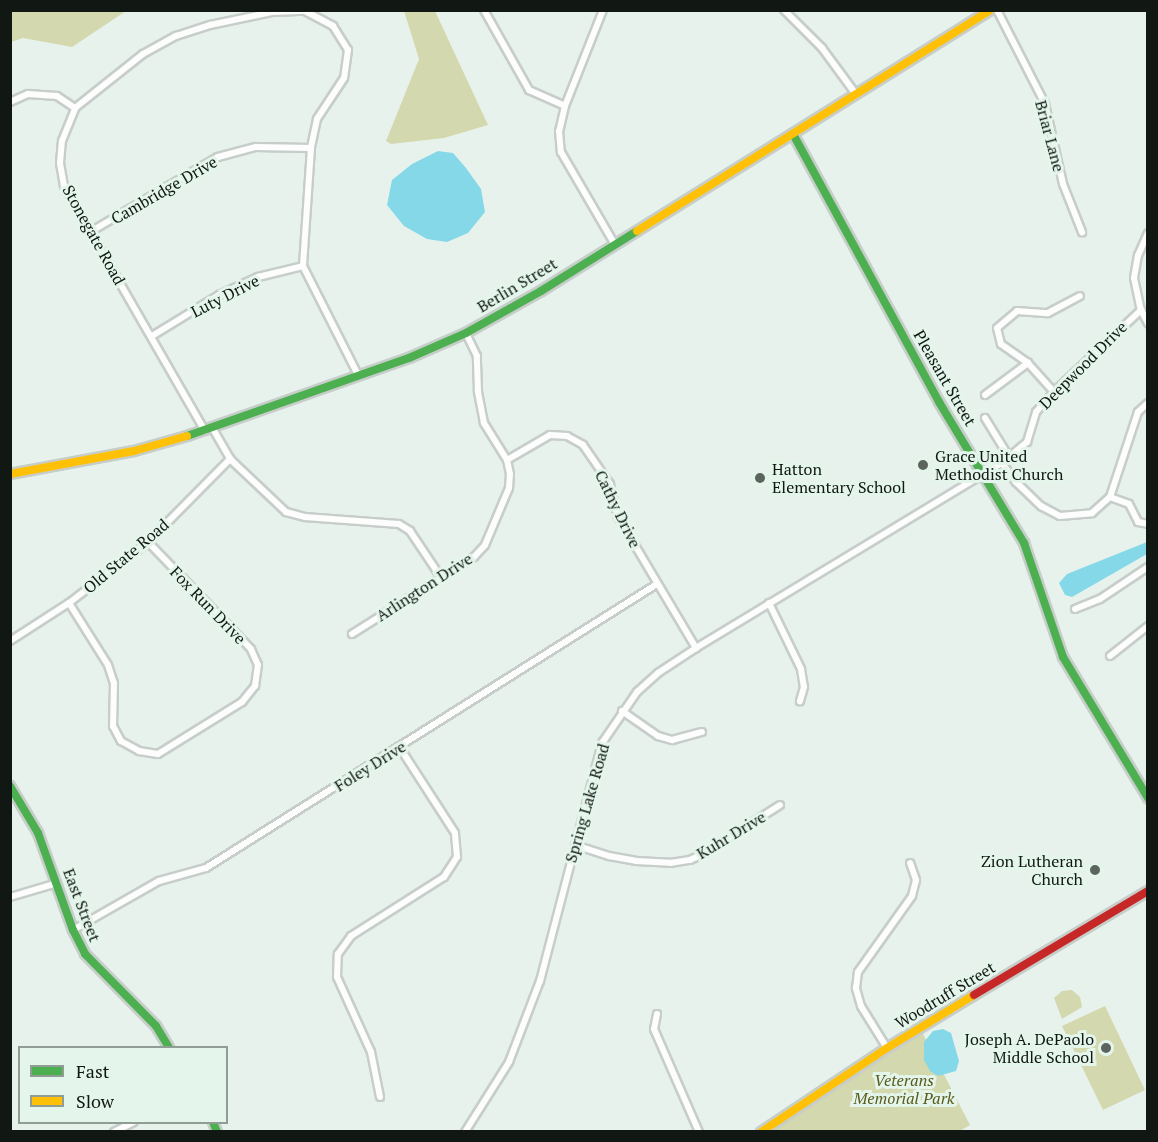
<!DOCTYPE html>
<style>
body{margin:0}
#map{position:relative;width:1158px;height:1142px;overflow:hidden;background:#e8f2ed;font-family:"PT Serif",serif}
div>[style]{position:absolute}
.green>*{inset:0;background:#d4d8ae}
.water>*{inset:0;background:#85d8e7}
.roads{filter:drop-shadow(2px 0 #c7ceca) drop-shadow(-2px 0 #c7ceca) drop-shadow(0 2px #c7ceca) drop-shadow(0 -2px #c7ceca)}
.street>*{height:6px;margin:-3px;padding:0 3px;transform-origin:3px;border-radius:3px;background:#fcfdfc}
.fast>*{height:8px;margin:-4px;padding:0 4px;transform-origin:4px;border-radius:4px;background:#4caf50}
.slow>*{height:8px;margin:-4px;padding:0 4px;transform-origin:4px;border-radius:4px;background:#ffc107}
.jam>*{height:8px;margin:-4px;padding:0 4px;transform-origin:4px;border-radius:4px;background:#c62828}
.dots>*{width:16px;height:16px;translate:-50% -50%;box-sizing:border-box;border:3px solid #e4f6ec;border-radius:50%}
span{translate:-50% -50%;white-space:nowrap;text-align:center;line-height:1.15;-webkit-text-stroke:6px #e4f6ec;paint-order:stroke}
.street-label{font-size:16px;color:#111713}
.poi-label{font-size:16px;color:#111713}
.left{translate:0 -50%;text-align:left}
.right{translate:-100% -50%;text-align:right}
.park-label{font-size:16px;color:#5b5a1c;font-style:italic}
.frame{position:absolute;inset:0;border:12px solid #111713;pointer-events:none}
.legend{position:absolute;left:18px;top:1046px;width:210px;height:78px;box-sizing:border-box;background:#e4f6ec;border:2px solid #909d95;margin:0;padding:8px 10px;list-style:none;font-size:18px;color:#111713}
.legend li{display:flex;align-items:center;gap:12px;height:30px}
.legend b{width:30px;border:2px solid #909d95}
</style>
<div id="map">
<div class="green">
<i style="clip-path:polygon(11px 10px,126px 10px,126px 11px,72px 47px,23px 38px,11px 42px)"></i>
<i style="clip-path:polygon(404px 11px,435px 11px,488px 125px,444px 138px,391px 144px,386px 141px,419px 59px)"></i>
<i style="clip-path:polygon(1072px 990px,1080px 997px,1082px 1007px,1062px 1019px,1054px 998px,1062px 991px)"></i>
<i style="clip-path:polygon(1105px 1006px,1145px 1090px,1103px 1110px,1062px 1026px)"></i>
<i style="clip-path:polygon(921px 1030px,970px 1125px,958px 1132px,766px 1132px)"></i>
</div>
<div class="water">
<i style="clip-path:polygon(438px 151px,453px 153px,466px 168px,481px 189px,485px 212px,468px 233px,447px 242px,427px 239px,404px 226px,387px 205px,392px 180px,412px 164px)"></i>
<i style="clip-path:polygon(1147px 542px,1147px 554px,1072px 597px,1065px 595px,1059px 583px,1067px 574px)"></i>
<i style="clip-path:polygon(943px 1029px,951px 1033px,959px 1061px,956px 1071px,938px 1076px,930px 1071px,924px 1060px,924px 1042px,933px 1031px)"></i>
</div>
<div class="roads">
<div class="street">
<i style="left:484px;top:10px;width:92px;rotate:60.6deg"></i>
<i style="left:529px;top:90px;width:39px;rotate:24deg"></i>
<i style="left:603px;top:10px;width:103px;rotate:111.6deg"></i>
<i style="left:565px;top:106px;width:26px;rotate:103deg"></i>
<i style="left:559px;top:131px;width:21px;rotate:85deg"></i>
<i style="left:561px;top:152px;width:105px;rotate:59.8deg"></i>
<i style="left:784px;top:10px;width:54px;rotate:45deg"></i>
<i style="left:822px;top:48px;width:56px;rotate:53.7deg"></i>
<i style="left:997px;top:10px;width:106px;rotate:62.9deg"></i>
<i style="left:1045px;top:104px;width:82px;rotate:77.3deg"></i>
<i style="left:1063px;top:184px;width:52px;rotate:68.4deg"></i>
<i style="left:10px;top:102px;width:20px;rotate:-24deg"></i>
<i style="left:28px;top:94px;width:29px;rotate:4deg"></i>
<i style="left:57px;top:96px;width:22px;rotate:34deg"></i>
<i style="left:90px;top:232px;width:148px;rotate:-30.4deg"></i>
<i style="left:218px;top:157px;width:39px;rotate:-15deg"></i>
<i style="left:256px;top:147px;width:55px;rotate:1deg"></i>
<i style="left:1148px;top:233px;width:24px;rotate:114deg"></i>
<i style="left:1138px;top:255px;width:23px;rotate:100deg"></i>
<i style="left:1134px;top:278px;width:33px;rotate:78deg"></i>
<i style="left:1141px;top:310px;width:15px;rotate:62deg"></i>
<i style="left:152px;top:336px;width:79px;rotate:-31.5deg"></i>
<i style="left:219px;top:295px;width:43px;rotate:-24.8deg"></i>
<i style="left:258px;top:277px;width:46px;rotate:-13.7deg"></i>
<i style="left:1054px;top:392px;width:39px;rotate:-132deg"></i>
<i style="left:1028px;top:363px;width:33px;rotate:-145deg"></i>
<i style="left:1001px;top:344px;width:16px;rotate:-104deg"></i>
<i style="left:997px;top:328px;width:26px;rotate:-40deg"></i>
<i style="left:1017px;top:311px;width:31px;rotate:4deg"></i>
<i style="left:1048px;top:313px;width:36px;rotate:-28deg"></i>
<i style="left:985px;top:395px;width:54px;rotate:-36.7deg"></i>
<i style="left:985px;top:418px;width:46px;rotate:58.4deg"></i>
<i style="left:213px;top:429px;width:34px;rotate:60deg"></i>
<i style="left:230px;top:459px;width:77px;rotate:43.4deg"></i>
<i style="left:286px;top:512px;width:20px;rotate:15deg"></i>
<i style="left:305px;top:517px;width:94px;rotate:4.3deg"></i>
<i style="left:399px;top:524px;width:13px;rotate:32deg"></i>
<i style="left:410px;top:531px;width:54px;rotate:56.3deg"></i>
<i style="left:205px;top:431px;width:283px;rotate:-119.9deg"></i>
<i style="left:64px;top:186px;width:23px;rotate:-100deg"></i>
<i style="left:60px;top:163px;width:22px;rotate:-85deg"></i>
<i style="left:62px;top:141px;width:35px;rotate:-68deg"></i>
<i style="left:75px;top:108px;width:87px;rotate:-38.5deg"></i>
<i style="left:143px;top:54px;width:38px;rotate:-29deg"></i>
<i style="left:176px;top:36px;width:36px;rotate:-18deg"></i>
<i style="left:210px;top:25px;width:63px;rotate:-11.8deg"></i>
<i style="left:272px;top:12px;width:33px;rotate:-2deg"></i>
<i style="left:305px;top:11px;width:32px;rotate:28deg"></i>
<i style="left:333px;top:26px;width:28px;rotate:58deg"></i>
<i style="left:348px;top:50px;width:28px;rotate:98deg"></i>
<i style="left:344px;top:78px;width:49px;rotate:123.4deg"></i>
<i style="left:317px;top:119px;width:30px;rotate:102deg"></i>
<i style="left:311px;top:148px;width:118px;rotate:93.9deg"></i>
<i style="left:303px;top:266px;width:122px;rotate:63.2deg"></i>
<i style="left:507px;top:460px;width:50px;rotate:-30.2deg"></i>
<i style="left:550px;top:435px;width:17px;rotate:3deg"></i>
<i style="left:567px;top:436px;width:18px;rotate:29deg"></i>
<i style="left:583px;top:445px;width:47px;rotate:55.3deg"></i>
<i style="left:610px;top:484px;width:32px;rotate:77deg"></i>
<i style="left:617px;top:515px;width:155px;rotate:59.3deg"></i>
<i style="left:1002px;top:463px;width:24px;rotate:54deg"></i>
<i style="left:1016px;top:482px;width:35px;rotate:44deg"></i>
<i style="left:1041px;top:506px;width:21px;rotate:28deg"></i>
<i style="left:1060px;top:516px;width:32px;rotate:-5deg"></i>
<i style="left:1092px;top:513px;width:24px;rotate:-42deg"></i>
<i style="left:1110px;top:497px;width:89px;rotate:-71.8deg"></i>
<i style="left:1138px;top:412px;width:13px;rotate:-42deg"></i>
<i style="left:1110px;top:497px;width:20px;rotate:20deg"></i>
<i style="left:1129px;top:504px;width:20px;rotate:63deg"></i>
<i style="left:1138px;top:522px;width:10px;rotate:11deg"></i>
<i style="left:69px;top:603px;width:73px;rotate:57.8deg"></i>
<i style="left:108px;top:665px;width:19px;rotate:72deg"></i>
<i style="left:114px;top:683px;width:43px;rotate:91.3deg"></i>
<i style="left:113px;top:726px;width:17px;rotate:62deg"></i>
<i style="left:121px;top:741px;width:21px;rotate:29deg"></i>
<i style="left:139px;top:751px;width:19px;rotate:9deg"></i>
<i style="left:158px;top:754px;width:99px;rotate:-31.8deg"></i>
<i style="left:242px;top:702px;width:21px;rotate:-51deg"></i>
<i style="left:255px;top:686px;width:21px;rotate:-82deg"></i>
<i style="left:258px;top:665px;width:17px;rotate:-114deg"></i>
<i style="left:251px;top:649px;width:149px;rotate:-133.9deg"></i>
<i style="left:769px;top:603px;width:73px;rotate:64.1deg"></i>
<i style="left:801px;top:669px;width:18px;rotate:81deg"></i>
<i style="left:804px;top:687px;width:15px;rotate:106deg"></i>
<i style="left:1075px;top:609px;width:27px;rotate:-22deg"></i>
<i style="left:1100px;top:599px;width:58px;rotate:-33.7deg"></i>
<i style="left:352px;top:634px;width:144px;rotate:-32.3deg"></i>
<i style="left:474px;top:557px;width:16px;rotate:-47deg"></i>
<i style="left:485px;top:545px;width:62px;rotate:-67.2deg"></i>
<i style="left:509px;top:488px;width:14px;rotate:-86deg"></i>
<i style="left:510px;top:474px;width:14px;rotate:-102deg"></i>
<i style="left:507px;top:460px;width:44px;rotate:-121.9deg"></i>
<i style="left:484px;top:423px;width:33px;rotate:-101deg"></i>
<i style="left:478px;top:391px;width:35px;rotate:-92deg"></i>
<i style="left:477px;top:356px;width:25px;rotate:-116deg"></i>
<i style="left:10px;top:641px;width:70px;rotate:-32.8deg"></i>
<i style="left:69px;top:603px;width:100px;rotate:-37.7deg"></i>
<i style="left:148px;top:542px;width:117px;rotate:-45.3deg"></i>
<i style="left:1110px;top:656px;width:48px;rotate:-38.3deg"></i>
<i style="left:622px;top:711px;width:44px;rotate:34.8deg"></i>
<i style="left:658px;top:736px;width:15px;rotate:16deg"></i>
<i style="left:672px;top:740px;width:31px;rotate:-15deg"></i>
<i style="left:575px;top:845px;width:36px;rotate:18deg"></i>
<i style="left:609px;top:856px;width:27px;rotate:10deg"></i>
<i style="left:636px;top:861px;width:34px;rotate:3deg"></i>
<i style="left:670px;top:863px;width:20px;rotate:-9deg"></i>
<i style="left:690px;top:860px;width:17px;rotate:-25deg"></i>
<i style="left:705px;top:853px;width:89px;rotate:-32.6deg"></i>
<i style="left:10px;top:897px;width:49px;rotate:-16.6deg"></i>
<i style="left:73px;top:930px;width:99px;rotate:-29.7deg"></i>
<i style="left:159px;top:881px;width:49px;rotate:-15.5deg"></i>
<i style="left:206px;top:868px;width:533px;rotate:-32.2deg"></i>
<i style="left:657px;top:1014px;width:15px;rotate:101deg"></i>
<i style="left:654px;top:1029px;width:112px;rotate:66.4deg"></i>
<i style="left:887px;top:1048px;width:49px;rotate:-121.8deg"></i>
<i style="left:861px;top:1006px;width:19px;rotate:-106deg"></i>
<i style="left:856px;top:988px;width:16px;rotate:-83deg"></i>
<i style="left:858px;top:972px;width:93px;rotate:-54.6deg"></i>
<i style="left:912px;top:896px;width:16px;rotate:-76deg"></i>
<i style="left:916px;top:880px;width:18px;rotate:-109deg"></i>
<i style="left:380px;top:1097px;width:46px;rotate:-101.3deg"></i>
<i style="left:371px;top:1052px;width:82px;rotate:-114.4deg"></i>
<i style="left:337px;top:977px;width:23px;rotate:-88deg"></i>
<i style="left:338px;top:954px;width:22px;rotate:-54deg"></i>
<i style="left:351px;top:936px;width:110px;rotate:-32.4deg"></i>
<i style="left:444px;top:877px;width:24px;rotate:-57deg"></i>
<i style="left:457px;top:857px;width:24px;rotate:-95deg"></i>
<i style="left:455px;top:833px;width:101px;rotate:-122.9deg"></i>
<i style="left:114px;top:1132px;width:22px;rotate:-27deg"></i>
<i style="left:465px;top:1132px;width:83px;rotate:-57.8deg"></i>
<i style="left:509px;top:1062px;width:87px;rotate:-69.1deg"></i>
<i style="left:540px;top:981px;width:246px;rotate:-75.4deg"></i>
<i style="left:602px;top:743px;width:62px;rotate:-55.5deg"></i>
<i style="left:637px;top:692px;width:28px;rotate:-42deg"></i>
<i style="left:658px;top:673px;width:45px;rotate:-33.3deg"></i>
<i style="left:696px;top:648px;width:358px;rotate:-31.2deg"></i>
<i style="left:1002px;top:463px;width:33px;rotate:-40deg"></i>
<i style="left:1027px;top:442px;width:31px;rotate:-73deg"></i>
<i style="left:1036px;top:412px;width:27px;rotate:-48deg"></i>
<i style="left:1054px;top:392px;width:120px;rotate:-43.3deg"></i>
</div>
<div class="fast">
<i style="left:793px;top:134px;width:305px;rotate:61.4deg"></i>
<i style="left:939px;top:402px;width:165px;rotate:58.9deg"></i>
<i style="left:1024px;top:543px;width:120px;rotate:71.1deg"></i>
<i style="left:1063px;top:657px;width:165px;rotate:58.9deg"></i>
<i style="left:187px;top:436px;width:235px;rotate:-19.4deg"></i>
<i style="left:409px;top:358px;width:62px;rotate:-23.7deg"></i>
<i style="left:466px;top:333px;width:86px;rotate:-29.2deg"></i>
<i style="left:541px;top:291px;width:113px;rotate:-32deg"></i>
<i style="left:10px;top:786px;width:55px;rotate:59.2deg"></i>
<i style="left:38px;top:833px;width:103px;rotate:70.2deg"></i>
<i style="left:73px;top:930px;width:27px;rotate:63deg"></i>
<i style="left:85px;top:954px;width:101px;rotate:45.4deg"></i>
<i style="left:156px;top:1026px;width:26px;rotate:59deg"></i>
<i style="left:213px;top:1122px;width:11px;rotate:68deg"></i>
</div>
<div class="slow">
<i style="left:637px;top:231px;width:416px;rotate:-32deg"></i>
<i style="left:10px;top:474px;width:126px;rotate:-10.5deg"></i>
<i style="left:134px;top:451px;width:55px;rotate:-15.8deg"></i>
<i style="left:761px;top:1132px;width:151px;rotate:-33.7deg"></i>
<i style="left:887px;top:1048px;width:102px;rotate:-31.3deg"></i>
</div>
<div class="jam">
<i style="left:974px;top:995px;width:203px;rotate:-30.9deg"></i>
</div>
</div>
<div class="dots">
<i style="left:923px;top:465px;background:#5c645f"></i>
<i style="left:760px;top:478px;background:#5c645f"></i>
<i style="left:1095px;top:870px;background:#5c645f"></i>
<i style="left:1106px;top:1048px;background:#5c645f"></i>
</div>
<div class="street-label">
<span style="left:1050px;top:136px;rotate:75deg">Briar Lane</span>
<span style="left:164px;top:190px;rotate:-30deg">Cambridge Drive</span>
<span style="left:94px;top:235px;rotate:61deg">Stonegate Road</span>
<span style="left:517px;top:285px;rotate:-31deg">Berlin Street</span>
<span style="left:225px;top:296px;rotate:-27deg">Luty Drive</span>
<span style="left:1083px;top:365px;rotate:-45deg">Deepwood Drive</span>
<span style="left:945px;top:378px;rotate:60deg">Pleasant Street</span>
<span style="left:618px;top:509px;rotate:64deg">Cathy Drive</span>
<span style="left:126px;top:556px;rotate:-40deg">Old State Road</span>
<span style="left:424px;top:587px;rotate:-33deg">Arlington Drive</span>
<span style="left:208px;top:605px;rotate:46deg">Fox Run Drive</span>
<span style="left:370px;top:766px;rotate:-32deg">Foley Drive</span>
<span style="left:587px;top:803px;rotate:-74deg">Spring Lake Road</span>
<span style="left:731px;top:835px;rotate:-31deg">Kuhr Drive</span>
<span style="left:82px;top:905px;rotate:69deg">East Street</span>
<span style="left:945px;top:995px;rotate:-31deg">Woodruff Street</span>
</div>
<div class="poi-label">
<span class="left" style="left:935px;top:465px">Grace United<br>Methodist Church</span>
<span class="left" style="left:772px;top:478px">Hatton<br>Elementary School</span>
<span class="right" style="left:1083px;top:870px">Zion Lutheran<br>Church</span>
<span class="right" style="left:1094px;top:1048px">Joseph A. DePaolo<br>Middle School</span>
</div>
<div class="park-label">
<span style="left:904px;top:1089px">Veterans<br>Memorial Park</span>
</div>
<div class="frame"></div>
<ul class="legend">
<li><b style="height:8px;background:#4caf50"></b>Fast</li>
<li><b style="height:8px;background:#ffc107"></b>Slow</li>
</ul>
</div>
